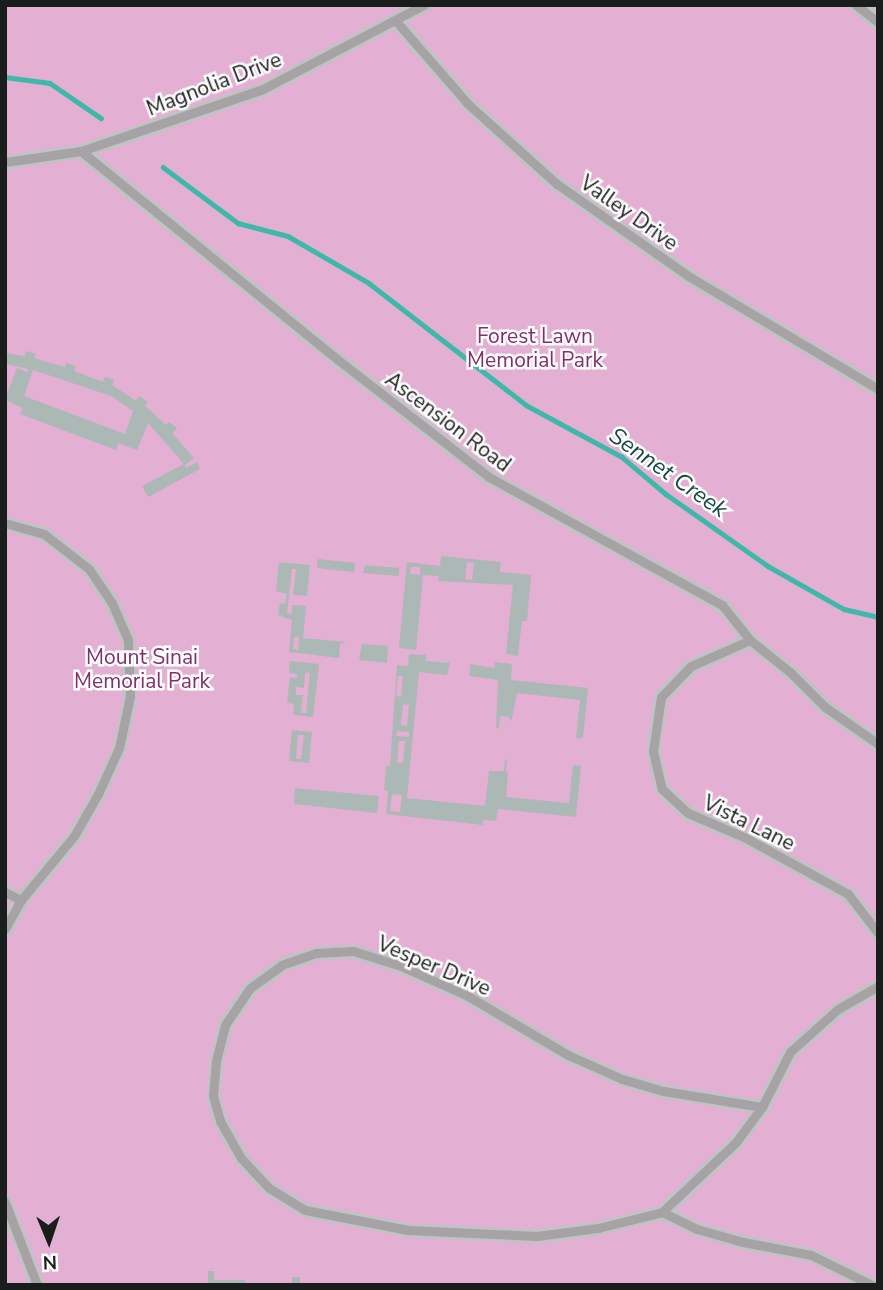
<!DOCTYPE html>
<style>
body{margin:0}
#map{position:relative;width:883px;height:1290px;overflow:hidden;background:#deebe8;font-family:"Nunito Sans",sans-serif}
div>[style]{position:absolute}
.green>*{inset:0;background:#e3afd3}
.stream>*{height:4.5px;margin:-2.25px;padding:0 2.25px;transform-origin:2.25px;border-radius:2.25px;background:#3eb9a9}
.building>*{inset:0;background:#acb8b6}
.roads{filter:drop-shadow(2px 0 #bbc6c3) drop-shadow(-2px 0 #bbc6c3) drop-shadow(0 2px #bbc6c3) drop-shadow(0 -2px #bbc6c3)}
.service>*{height:9px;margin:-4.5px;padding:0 4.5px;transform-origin:4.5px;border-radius:4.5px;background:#a7a2a5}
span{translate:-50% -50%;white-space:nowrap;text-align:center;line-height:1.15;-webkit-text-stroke:5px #fff;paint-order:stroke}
.street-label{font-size:21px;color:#191e1d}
.park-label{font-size:21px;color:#822e6f}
.water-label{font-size:23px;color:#144942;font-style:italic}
.frame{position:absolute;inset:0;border:7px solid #191e1d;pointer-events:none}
.north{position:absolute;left:14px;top:1206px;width:70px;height:70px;-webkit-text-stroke:5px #fff;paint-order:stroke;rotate:178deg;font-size:19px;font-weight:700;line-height:28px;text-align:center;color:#191e1d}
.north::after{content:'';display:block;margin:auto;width:24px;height:32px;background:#191e1d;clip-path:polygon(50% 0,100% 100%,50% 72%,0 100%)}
</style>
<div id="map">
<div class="green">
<i style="clip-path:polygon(5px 5px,878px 5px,878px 1285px,5px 1285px)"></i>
</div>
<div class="stream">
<i style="left:5px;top:77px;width:45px;rotate:7.6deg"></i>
<i style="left:50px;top:83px;width:62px;rotate:34.5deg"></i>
<i style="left:163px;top:167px;width:94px;rotate:36.7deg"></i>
<i style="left:238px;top:223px;width:52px;rotate:14.6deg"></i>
<i style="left:288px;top:236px;width:94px;rotate:30.1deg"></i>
<i style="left:369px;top:283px;width:199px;rotate:37.8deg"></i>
<i style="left:526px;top:405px;width:109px;rotate:28.4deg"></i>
<i style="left:622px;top:457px;width:57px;rotate:40.1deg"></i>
<i style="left:666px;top:494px;width:125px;rotate:35.2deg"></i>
<i style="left:768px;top:566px;width:87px;rotate:29.5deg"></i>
<i style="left:844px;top:609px;width:35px;rotate:13deg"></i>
</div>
<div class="building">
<i style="clip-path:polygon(evenodd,26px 351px,36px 354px,34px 358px,65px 367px,66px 363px,76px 366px,74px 371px,103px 382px,105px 377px,114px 380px,112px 385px,136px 401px,139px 396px,148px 402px,145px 406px,166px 425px,169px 422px,177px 428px,172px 433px,194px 458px,185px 465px,186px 468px,197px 462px,200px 469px,148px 497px,142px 486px,184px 464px,148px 423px,137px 450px,118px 443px,116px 450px,20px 414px,23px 408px,5px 400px,17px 368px,27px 372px,28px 369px,5px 364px,5px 353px,25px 356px,26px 351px,33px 370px,111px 396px,133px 411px,125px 434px,24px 396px,33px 370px)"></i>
<i style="clip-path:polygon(evenodd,441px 556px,501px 562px,500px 572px,531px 575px,527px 621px,522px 621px,518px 656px,506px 654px,513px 585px,438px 581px,439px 576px,423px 575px,416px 650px,399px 648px,407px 562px,440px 566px,441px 556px,467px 562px,474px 563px,472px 580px,465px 579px,467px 562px,441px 556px,411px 567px,420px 567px,420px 575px,410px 574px,411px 567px)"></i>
<i style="clip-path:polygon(318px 559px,355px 563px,354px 572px,317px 568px)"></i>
<i style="clip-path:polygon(evenodd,279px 562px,310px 565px,307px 596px,293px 595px,296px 569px,292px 569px,287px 613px,292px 614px,292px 605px,306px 606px,303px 638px,346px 642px,340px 644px,339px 658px,289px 652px,292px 620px,278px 615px,280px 603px,285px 604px,287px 594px,276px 591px,279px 562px,294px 637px,299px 637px,298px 650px,293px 649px,294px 637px)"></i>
<i style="clip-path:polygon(365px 565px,399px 568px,399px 576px,363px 573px)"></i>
<i style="clip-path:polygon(362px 644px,388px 646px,387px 663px,359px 660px)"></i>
<i style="clip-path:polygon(evenodd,409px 654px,426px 655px,426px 661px,450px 663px,447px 675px,419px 672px,407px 798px,485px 806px,489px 771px,504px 771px,505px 759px,507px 760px,506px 773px,508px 773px,506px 797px,569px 803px,573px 765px,581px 766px,576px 817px,498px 809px,496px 821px,483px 820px,483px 825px,386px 814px,388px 791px,384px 790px,386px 766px,390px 766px,397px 665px,408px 666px,409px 654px,398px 676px,403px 676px,401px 697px,396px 696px,398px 676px,409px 654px,403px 704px,409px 705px,407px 726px,401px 725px,403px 704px,409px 654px,397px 731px,409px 732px,409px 737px,396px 736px,397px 731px,409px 654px,399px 741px,405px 741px,403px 763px,397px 763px,399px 741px,409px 654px,392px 794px,402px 795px,400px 812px,390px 811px,392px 794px)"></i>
<i style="clip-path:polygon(evenodd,290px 661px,319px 664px,313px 717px,293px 715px,294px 704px,287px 703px,290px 677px,297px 678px,297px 674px,289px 673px,290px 661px,305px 672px,310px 673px,306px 713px,301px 713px,303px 695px,296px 695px,296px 687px,304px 688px,305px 672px)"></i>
<i style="clip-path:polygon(495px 662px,512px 664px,511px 680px,588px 688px,583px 738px,576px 738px,580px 700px,517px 693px,511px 722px,509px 717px,500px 716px,499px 729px,496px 728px,498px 680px,469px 676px,470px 664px,494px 668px)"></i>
<i style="clip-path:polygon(evenodd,292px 730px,312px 732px,309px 763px,289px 761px,292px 730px,298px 735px,304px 735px,301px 759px,296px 759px,298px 735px)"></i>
<i style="clip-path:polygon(295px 788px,379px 796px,377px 813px,294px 804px)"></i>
<i style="clip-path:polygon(208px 1271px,214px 1271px,214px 1280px,245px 1280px,245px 1285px,208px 1285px)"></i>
<i style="clip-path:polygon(292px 1277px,300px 1277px,300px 1285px,292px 1285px)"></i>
</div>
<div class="roads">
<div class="service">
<i style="left:856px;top:5px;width:28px;rotate:38deg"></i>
<i style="left:395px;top:20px;width:111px;rotate:49deg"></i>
<i style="left:468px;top:104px;width:120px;rotate:42deg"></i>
<i style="left:557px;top:184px;width:162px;rotate:35deg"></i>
<i style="left:690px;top:277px;width:219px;rotate:30.8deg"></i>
<i style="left:81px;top:151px;width:330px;rotate:39.1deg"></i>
<i style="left:337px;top:359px;width:192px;rotate:37.8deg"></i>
<i style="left:489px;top:477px;width:266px;rotate:28.8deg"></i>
<i style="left:722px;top:605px;width:45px;rotate:51.3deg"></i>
<i style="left:750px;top:640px;width:51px;rotate:38.7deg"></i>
<i style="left:790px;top:672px;width:49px;rotate:45deg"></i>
<i style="left:825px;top:707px;width:65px;rotate:34.9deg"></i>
<i style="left:5px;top:162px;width:77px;rotate:-8.2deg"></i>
<i style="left:81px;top:151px;width:192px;rotate:-18.8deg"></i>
<i style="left:263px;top:89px;width:182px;rotate:-27.6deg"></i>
<i style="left:5px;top:523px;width:41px;rotate:15.8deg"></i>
<i style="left:44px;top:534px;width:57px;rotate:37.9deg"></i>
<i style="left:89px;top:569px;width:41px;rotate:55.9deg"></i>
<i style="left:112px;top:603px;width:40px;rotate:66.6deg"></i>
<i style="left:128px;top:640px;width:56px;rotate:88deg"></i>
<i style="left:130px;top:696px;width:53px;rotate:101.9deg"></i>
<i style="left:119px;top:748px;width:51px;rotate:114.5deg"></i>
<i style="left:98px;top:794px;width:48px;rotate:119.7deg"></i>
<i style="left:74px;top:836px;width:83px;rotate:129.6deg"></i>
<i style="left:21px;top:900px;width:33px;rotate:119deg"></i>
<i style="left:750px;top:640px;width:64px;rotate:156.2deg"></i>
<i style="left:691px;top:666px;width:43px;rotate:134.1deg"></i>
<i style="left:661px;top:697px;width:55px;rotate:98.4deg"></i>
<i style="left:653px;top:751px;width:39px;rotate:77deg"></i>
<i style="left:662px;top:789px;width:35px;rotate:43deg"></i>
<i style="left:688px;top:813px;width:61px;rotate:23.2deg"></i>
<i style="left:744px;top:837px;width:119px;rotate:28.7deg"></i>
<i style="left:848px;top:894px;width:49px;rotate:52.4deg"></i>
<i style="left:5px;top:892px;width:18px;rotate:27deg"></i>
<i style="left:762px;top:1107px;width:100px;rotate:-170.8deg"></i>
<i style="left:663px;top:1091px;width:43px;rotate:-163.7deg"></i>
<i style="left:622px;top:1079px;width:59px;rotate:-156deg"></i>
<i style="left:568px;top:1055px;width:116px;rotate:-149.5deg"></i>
<i style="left:468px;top:996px;width:73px;rotate:-155.9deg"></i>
<i style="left:401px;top:966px;width:50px;rotate:-162.6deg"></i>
<i style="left:353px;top:951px;width:37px;rotate:177deg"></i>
<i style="left:316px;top:953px;width:36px;rotate:161deg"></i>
<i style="left:282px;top:965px;width:39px;rotate:144deg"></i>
<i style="left:250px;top:988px;width:45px;rotate:124deg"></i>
<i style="left:225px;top:1025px;width:37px;rotate:104deg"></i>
<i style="left:216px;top:1061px;width:35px;rotate:95deg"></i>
<i style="left:213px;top:1096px;width:26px;rotate:74deg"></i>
<i style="left:220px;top:1121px;width:43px;rotate:60.4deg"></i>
<i style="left:241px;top:1158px;width:41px;rotate:47deg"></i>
<i style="left:269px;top:1188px;width:42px;rotate:31.4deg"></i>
<i style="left:305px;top:1210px;width:105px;rotate:11deg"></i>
<i style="left:408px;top:1230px;width:129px;rotate:2.7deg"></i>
<i style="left:537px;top:1236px;width:62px;rotate:-7.5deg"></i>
<i style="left:598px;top:1228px;width:66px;rotate:-14deg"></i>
<i style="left:662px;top:1212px;width:102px;rotate:-43.4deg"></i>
<i style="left:736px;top:1142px;width:44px;rotate:-53.4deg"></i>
<i style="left:762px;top:1107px;width:62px;rotate:-63deg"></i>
<i style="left:790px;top:1052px;width:64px;rotate:-41.9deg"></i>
<i style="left:838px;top:1009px;width:46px;rotate:-29.9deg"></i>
<i style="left:5px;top:1202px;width:89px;rotate:68.9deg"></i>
<i style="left:662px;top:1212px;width:39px;rotate:26deg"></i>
<i style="left:697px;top:1229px;width:48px;rotate:15.8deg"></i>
<i style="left:743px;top:1242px;width:69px;rotate:10.8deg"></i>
<i style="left:811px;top:1255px;width:68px;rotate:26.2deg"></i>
</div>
</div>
<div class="street-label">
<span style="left:214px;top:84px;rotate:-21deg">Magnolia Drive</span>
<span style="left:629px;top:213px;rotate:35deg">Valley Drive</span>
<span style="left:448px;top:422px;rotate:37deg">Ascension Road</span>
<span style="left:749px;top:823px;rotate:26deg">Vista Lane</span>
<span style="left:434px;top:966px;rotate:23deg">Vesper Drive</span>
</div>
<div class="park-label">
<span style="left:535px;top:348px">Forest Lawn<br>Memorial Park</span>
<span style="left:142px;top:669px">Mount Sinai<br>Memorial Park</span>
</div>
<div class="water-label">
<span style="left:668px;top:473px;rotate:35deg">Sennet Creek</span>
</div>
<div class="frame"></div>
<div class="north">N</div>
</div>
